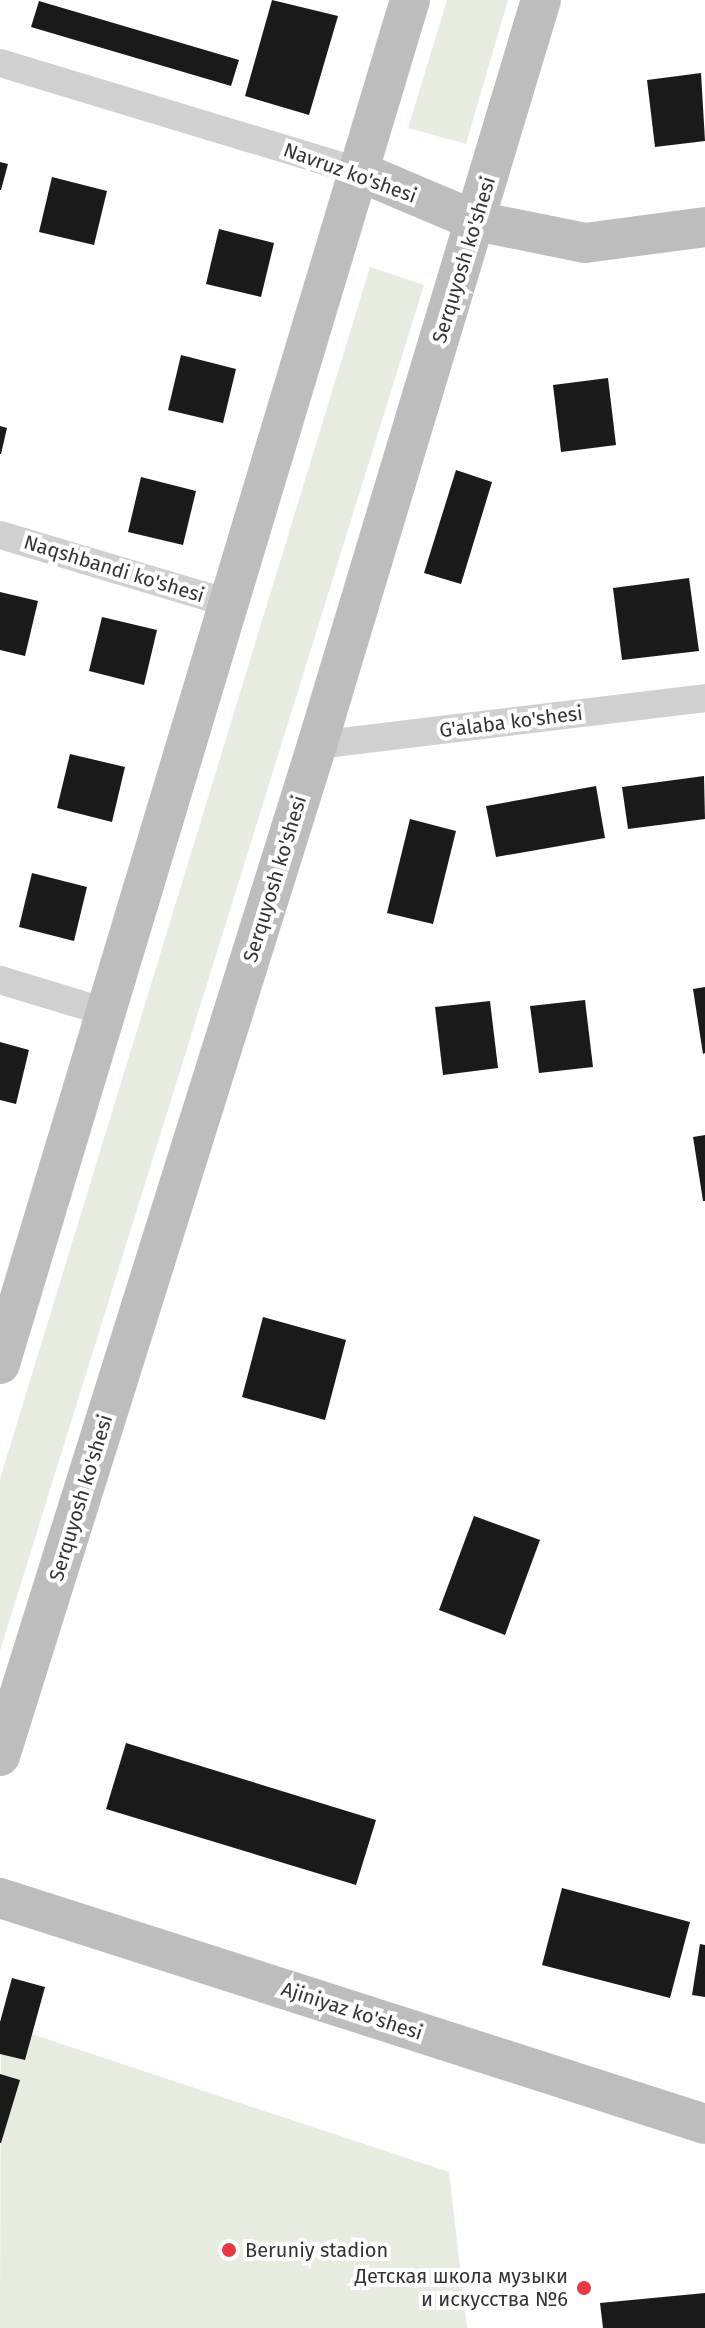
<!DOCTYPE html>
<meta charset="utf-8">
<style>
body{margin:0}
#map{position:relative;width:705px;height:2328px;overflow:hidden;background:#fff;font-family:"Fira Sans",sans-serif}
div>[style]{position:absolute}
.green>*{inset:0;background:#e6ecdf}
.building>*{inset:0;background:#1a1a1a}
.street>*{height:28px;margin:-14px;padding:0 14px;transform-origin:14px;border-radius:14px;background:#d0d0d0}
.secondary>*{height:40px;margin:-20px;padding:0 20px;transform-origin:20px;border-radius:20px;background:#bdbdbd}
.dots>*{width:22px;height:22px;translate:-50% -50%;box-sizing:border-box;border:4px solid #fff;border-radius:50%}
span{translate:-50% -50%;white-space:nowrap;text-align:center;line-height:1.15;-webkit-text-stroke:8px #fff;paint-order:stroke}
.street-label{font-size:20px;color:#333}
.poi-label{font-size:20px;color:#333}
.left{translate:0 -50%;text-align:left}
.right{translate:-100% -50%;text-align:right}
</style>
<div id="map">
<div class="green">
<i style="clip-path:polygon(447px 0,508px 0,466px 144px,408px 128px)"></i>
<i style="clip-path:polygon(370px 267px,424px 285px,0 1651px,0 1479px)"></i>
<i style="clip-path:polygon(1px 2024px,449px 2172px,467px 2328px,0 2328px)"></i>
</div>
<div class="building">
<i style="clip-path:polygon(272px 0,338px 16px,309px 115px,245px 96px)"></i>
<i style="clip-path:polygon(39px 1px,239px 60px,231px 86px,31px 27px)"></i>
<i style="clip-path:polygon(701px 73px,705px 141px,655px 147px,647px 80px)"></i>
<i style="clip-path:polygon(0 162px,8px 164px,1px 190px,0 190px)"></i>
<i style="clip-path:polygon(52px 177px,107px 191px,94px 245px,39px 232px)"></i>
<i style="clip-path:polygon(219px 229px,274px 243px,261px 297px,206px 284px)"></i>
<i style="clip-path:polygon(181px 355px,236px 369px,223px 423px,168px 410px)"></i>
<i style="clip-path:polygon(608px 378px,616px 445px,561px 452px,553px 385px)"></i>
<i style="clip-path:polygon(0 426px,7px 428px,1px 454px,0 454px)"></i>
<i style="clip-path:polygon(456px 470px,492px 482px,461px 584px,424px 573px)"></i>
<i style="clip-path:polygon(141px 477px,196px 491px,183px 545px,128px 532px)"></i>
<i style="clip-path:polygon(689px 578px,699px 651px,622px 660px,613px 588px)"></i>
<i style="clip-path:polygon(0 592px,38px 601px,25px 656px,0 650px)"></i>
<i style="clip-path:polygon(102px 617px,157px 630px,144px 685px,89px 671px)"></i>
<i style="clip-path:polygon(70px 754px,125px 767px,112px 822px,57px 808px)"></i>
<i style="clip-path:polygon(704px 776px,705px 819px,628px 829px,622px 787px)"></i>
<i style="clip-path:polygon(596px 786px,605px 838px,496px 857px,486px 806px)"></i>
<i style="clip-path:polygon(410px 819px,456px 831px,433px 924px,387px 913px)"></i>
<i style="clip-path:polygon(32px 873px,87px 887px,74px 941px,19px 927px)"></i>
<i style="clip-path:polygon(705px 987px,705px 1053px,703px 1054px,693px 989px)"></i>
<i style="clip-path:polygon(585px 1000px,593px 1067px,539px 1073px,530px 1006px)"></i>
<i style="clip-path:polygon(490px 1001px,498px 1068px,443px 1075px,435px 1007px)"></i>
<i style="clip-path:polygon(0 1042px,29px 1050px,16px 1104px,0 1100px)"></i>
<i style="clip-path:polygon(705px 1135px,705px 1201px,703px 1201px,693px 1137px)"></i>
<i style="clip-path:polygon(263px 1317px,346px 1340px,325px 1420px,242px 1397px)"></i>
<i style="clip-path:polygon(474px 1516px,540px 1540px,505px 1635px,439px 1610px)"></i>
<i style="clip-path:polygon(126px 1743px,376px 1820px,356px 1885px,106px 1809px)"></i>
<i style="clip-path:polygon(562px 1888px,690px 1922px,670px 1998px,542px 1965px)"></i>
<i style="clip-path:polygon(700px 1944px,705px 1945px,705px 1997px,692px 1995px)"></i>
<i style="clip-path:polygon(12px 1978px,45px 1987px,25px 2060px,0 2054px,0 2022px)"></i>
<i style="clip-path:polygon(0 2074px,20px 2080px,1px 2143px,0 2143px)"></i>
<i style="clip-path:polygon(705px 2293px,705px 2328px,603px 2328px,600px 2303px)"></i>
</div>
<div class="street">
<i style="left:0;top:63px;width:374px;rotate:16.8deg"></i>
<i style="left:0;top:535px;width:238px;rotate:16.6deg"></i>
<i style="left:317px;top:745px;width:391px;rotate:-6.9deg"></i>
<i style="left:0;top:980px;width:110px;rotate:16.9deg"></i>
</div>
<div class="secondary">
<i style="left:358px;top:171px;width:128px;rotate:23deg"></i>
<i style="left:476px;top:221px;width:111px;rotate:11.4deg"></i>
<i style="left:585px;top:243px;width:121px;rotate:-7.6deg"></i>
<i style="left:0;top:1364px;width:1424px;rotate:-73.27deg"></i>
<i style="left:0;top:1756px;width:1060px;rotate:-72.59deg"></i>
<i style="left:317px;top:745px;width:778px;rotate:-73.27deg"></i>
<i style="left:0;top:1898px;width:740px;rotate:17.77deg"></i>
</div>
<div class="dots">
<i style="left:229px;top:2250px;background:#e63946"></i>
<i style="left:584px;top:2288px;background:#e63946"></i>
</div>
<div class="street-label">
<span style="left:350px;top:173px;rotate:20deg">Navruz ko'shesi</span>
<span style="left:464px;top:260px;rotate:-73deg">Serquyosh ko'shesi</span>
<span style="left:114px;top:569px;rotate:17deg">Naqshbandi ko'shesi</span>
<span style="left:511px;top:722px;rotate:-7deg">G'alaba ko'shesi</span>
<span style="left:275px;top:879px;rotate:-73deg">Serquyosh ko'shesi</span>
<span style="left:81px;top:1498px;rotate:-73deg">Serquyosh ko'shesi</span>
<span style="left:352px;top:2011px;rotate:18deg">Ajiniyaz ko'shesi</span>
</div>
<div class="poi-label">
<span class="left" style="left:245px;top:2250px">Beruniy stadion</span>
<span class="right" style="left:568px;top:2288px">Детская школа музыки<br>и искусства №6</span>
</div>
</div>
